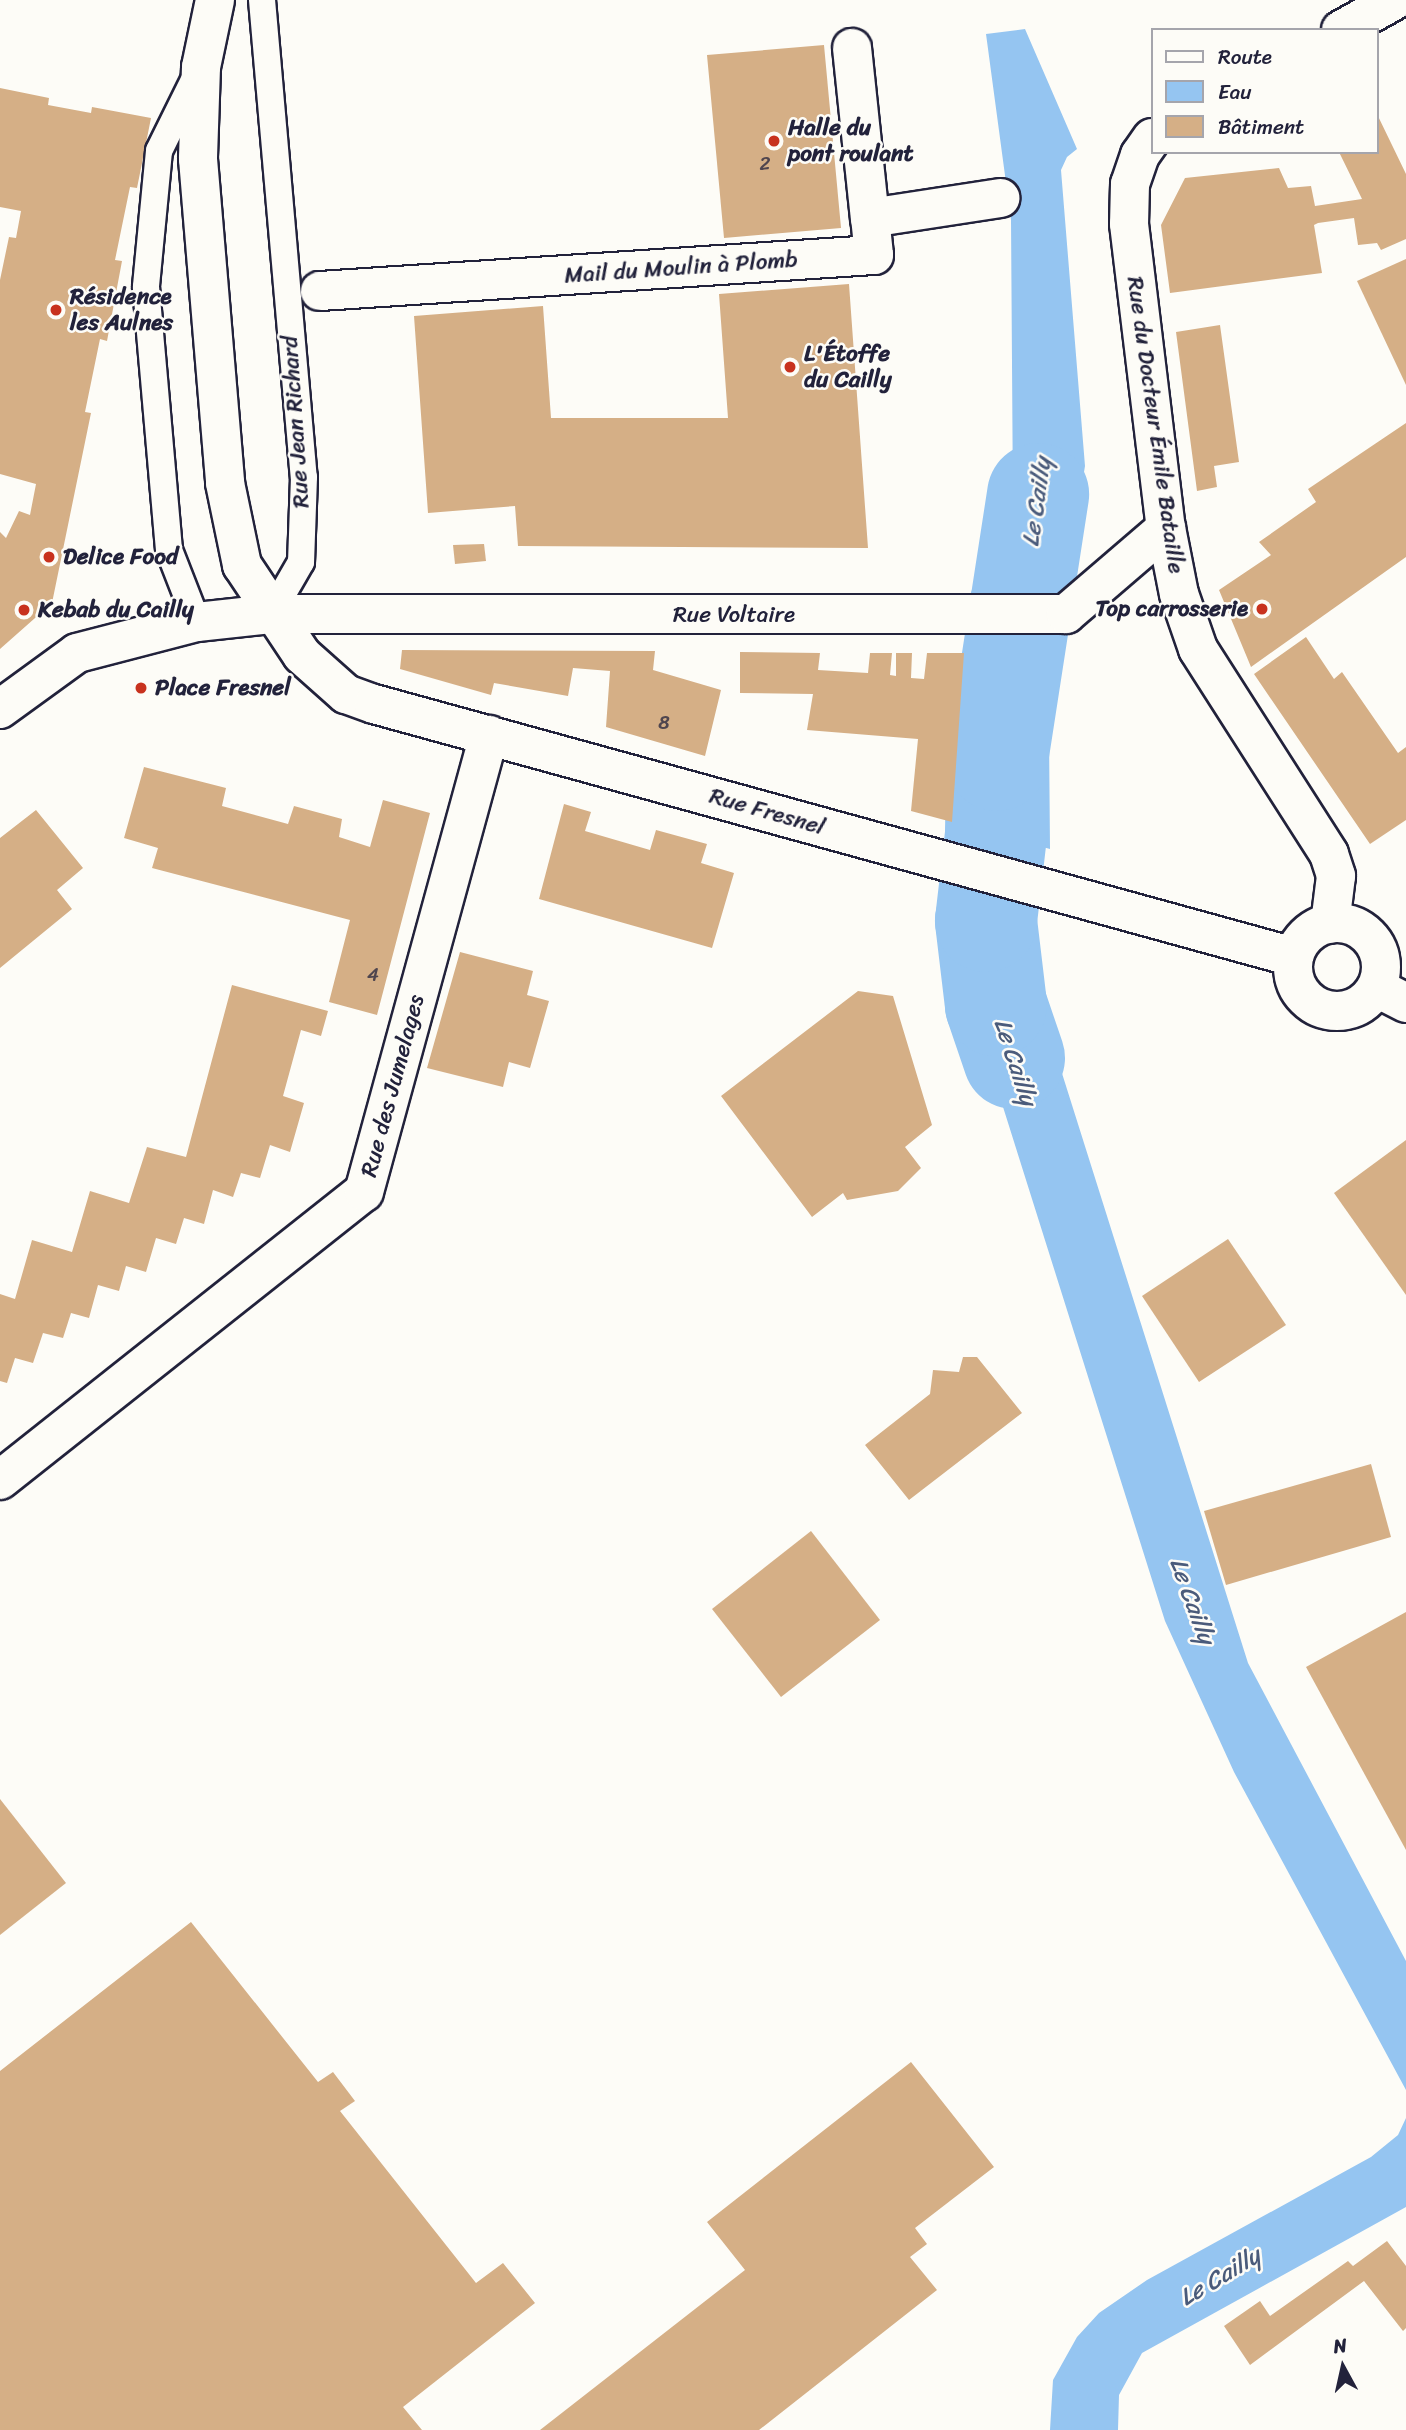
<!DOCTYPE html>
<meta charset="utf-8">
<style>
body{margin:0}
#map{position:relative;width:1406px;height:2430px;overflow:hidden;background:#fdfcf7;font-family:Sriracha,sans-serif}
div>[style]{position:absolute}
.water>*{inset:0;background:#95c5f1}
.river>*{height:102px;margin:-51px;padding:0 51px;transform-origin:51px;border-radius:51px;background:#95c5f1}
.building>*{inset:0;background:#d5af86}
.roads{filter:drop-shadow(2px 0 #22223b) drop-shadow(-2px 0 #22223b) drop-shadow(0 2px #22223b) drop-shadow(0 -2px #22223b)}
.lane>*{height:26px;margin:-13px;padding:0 13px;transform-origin:13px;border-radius:13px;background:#fdfcf7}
.street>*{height:38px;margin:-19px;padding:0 19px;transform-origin:19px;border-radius:19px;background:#fdfcf7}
.secondary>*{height:38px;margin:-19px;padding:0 19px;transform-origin:19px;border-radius:19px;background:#fdfcf7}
.secondary>.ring{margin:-19px;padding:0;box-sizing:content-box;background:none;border:38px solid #fdfcf7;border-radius:50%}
.dots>*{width:19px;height:19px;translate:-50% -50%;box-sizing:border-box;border:4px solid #fdfcf7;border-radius:50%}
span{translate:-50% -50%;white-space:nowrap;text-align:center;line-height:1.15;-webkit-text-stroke:5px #fdfcf7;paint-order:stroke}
.number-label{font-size:19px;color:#4f454e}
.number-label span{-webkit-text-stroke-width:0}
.poi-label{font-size:23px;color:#22223b;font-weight:700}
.left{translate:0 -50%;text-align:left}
.right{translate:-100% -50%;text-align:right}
.street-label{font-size:23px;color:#22223b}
.water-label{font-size:24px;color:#4a5b7b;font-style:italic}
.legend{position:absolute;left:1151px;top:28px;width:228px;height:126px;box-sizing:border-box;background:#fdfcf7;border:2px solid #a5a5ac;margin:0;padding:9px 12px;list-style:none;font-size:21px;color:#22223b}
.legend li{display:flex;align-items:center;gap:14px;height:35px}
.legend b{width:35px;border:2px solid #a5a5ac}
.north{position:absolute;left:1308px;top:2332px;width:70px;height:70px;-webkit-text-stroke:5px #fdfcf7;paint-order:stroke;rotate:352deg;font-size:19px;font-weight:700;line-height:28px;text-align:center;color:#22223b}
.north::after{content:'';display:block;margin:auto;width:24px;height:32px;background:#22223b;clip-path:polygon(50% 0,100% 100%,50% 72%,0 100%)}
</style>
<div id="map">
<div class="water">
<i style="clip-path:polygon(1025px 29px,1077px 149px,1067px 157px,1061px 170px,1085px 466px,1064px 595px,970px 595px,991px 542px,1013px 508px,1011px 220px,986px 34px)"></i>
<i style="clip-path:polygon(966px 641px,1059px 641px,1049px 733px,1050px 849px,952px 822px)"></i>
<i style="clip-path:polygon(940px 907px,1035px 935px,1031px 975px,1248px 1663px,1406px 1961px,1406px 2090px,1234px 1772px,1165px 1621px)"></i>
<i style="clip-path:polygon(1406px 2118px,1406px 2207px,1142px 2353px,1119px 2395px,1118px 2430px,1050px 2430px,1053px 2380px,1077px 2337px,1099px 2313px,1147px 2280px,1371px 2157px,1398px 2135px)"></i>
</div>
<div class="river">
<i style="left:1014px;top:1058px;width:56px;rotate:-108.8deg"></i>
<i style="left:996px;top:1005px;width:85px;rotate:-96.8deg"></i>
<i style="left:986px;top:921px;width:88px;rotate:-83.4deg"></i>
<i style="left:996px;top:834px;width:74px;rotate:-89.2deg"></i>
<i style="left:997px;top:760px;width:269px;rotate:-81.2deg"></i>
</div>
<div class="building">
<i style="clip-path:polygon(824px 45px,841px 228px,724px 238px,707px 55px)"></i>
<i style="clip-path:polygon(0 88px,49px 98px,48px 105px,91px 113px,92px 107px,151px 118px,137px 188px,130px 187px,115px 260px,122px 261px,107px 341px,100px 339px,85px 412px,91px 413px,52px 603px,0 649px,0 532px,6px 538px,19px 511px,30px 515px,36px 484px,0 474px,0 280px,9px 237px,16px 238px,21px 211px,0 207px)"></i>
<i style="clip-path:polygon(1376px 112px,1406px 174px,1406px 239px,1381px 250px,1377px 243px,1358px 245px,1354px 218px,1318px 223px,1314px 225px,1322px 273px,1170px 293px,1161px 225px,1185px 178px,1279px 168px,1288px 188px,1311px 186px,1315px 206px,1362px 199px,1339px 152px,1376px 152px)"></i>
<i style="clip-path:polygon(1406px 259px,1406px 385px,1357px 281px)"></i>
<i style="clip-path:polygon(849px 284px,868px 548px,518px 546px,515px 506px,428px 513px,414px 316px,543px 306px,551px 418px,728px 418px,719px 294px)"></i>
<i style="clip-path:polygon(1220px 325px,1239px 462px,1214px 466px,1217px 487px,1197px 491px,1176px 332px)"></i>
<i style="clip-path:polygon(1406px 423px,1406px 557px,1251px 667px,1219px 590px,1271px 555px,1259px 542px,1316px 502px,1308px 489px)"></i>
<i style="clip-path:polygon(484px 544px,486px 561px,455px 564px,453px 545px)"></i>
<i style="clip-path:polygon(1306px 637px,1334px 679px,1342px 672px,1398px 753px,1406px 747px,1406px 820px,1370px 844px,1254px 674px)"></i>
<i style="clip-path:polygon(402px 650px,655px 651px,653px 670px,721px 690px,705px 756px,606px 727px,610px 671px,573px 668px,568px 696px,494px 683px,491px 695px,400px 669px)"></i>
<i style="clip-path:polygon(740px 652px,820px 653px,818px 670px,868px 673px,870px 653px,892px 653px,890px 675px,896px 676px,896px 653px,912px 653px,911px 678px,924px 679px,927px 653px,964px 653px,952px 822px,911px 811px,918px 739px,807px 730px,813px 694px,740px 693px)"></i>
<i style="clip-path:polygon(144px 767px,226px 788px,222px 806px,288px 824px,294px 806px,342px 819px,339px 837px,370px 847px,383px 800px,430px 813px,377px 1015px,329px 1002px,350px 920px,152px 868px,158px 848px,124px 838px)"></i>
<i style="clip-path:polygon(564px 804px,591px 812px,585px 831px,650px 850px,656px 830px,707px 844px,701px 863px,734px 873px,712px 948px,539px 899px)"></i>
<i style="clip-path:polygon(36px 810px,83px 868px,57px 890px,72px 909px,0 968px,0 838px)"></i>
<i style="clip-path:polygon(460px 952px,533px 971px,527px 995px,549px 1001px,530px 1068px,509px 1062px,503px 1087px,427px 1068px)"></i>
<i style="clip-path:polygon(232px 985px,328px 1011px,321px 1036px,301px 1030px,283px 1096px,304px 1103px,290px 1152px,270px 1145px,260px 1178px,241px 1173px,233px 1197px,213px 1190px,204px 1224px,184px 1218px,176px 1244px,156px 1238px,146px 1272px,126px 1266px,119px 1291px,98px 1285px,89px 1318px,71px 1313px,63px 1338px,43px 1333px,33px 1363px,15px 1358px,7px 1383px,0 1381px,0 1294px,15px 1299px,32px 1240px,72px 1252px,90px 1191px,129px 1203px,147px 1147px,186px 1157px)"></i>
<i style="clip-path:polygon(858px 991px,893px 996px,932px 1125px,905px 1147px,921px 1168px,898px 1191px,847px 1200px,843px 1193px,812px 1217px,721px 1096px)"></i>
<i style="clip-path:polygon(1406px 1140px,1406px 1295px,1334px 1193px)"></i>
<i style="clip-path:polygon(1228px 1239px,1286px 1325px,1199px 1382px,1142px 1296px)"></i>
<i style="clip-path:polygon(963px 1357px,977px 1357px,1022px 1413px,909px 1500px,865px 1445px,930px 1394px,933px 1370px,959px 1372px)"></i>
<i style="clip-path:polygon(1371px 1464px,1391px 1537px,1226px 1585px,1204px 1511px)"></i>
<i style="clip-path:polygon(811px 1531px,880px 1620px,781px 1697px,712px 1609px)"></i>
<i style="clip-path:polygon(1406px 1612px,1406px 1850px,1306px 1667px)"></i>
<i style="clip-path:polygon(0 1799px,66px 1883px,0 1935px)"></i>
<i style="clip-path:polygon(191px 1922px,318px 2082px,333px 2072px,355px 2101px,340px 2111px,476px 2283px,503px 2263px,535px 2303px,403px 2407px,422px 2430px,0 2430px,0 2071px)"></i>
<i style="clip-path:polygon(911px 2062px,994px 2167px,915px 2228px,927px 2244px,910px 2257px,937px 2290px,759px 2430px,540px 2430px,745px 2270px,707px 2222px)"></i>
<i style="clip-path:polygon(1387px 2241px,1406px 2266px,1406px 2328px,1403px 2331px,1364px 2281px,1250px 2365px,1224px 2326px,1260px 2301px,1270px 2316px,1348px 2261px,1353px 2266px)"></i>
</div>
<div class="roads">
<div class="lane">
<i style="left:262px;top:0;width:479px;rotate:85deg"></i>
<i style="left:304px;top:477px;width:85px;rotate:92deg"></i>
<i style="left:301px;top:562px;width:60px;rotate:120deg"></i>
<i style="left:195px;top:78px;width:81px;rotate:116.3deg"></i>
<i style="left:159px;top:151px;width:137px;rotate:95.5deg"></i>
<i style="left:146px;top:287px;width:264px;rotate:85deg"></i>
<i style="left:169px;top:550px;width:77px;rotate:68.7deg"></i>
</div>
<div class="street">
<i style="left:1341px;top:30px;width:62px;rotate:-29.1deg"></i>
<i style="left:852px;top:48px;width:171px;rotate:84deg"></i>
<i style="left:1152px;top:138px;width:21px;rotate:125deg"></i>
<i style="left:1140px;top:155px;width:31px;rotate:109deg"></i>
<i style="left:1130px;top:184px;width:40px;rotate:91.4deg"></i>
<i style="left:1129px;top:224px;width:306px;rotate:83.1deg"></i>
<i style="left:1166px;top:528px;width:67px;rotate:78.9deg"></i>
<i style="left:1179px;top:594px;width:58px;rotate:70.9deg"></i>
<i style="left:1198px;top:649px;width:243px;rotate:57.4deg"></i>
<i style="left:1329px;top:854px;width:23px;rotate:72deg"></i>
<i style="left:1336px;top:876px;width:48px;rotate:97.1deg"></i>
<i style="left:320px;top:291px;width:555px;rotate:-3.72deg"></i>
<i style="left:874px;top:255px;width:37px;rotate:-96deg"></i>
<i style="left:870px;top:218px;width:132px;rotate:-8.7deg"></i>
<i style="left:271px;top:614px;width:795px"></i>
<i style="left:1066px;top:614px;width:132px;rotate:-40.7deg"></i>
<i style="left:0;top:1480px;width:464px;rotate:-38.4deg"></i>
<i style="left:364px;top:1192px;width:474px;rotate:-74.7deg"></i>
</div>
<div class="secondary">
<i style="left:215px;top:0;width:68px;rotate:101.8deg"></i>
<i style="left:201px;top:67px;width:92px;rotate:91.9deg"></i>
<i style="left:198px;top:159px;width:325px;rotate:85.2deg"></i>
<i style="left:225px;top:483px;width:84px;rotate:78.3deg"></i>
<i style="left:242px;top:565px;width:108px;rotate:56.3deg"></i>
<i style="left:302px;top:655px;width:59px;rotate:41.6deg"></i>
<i style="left:346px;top:694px;width:30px;rotate:20deg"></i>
<i style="left:374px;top:704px;width:954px;rotate:15.38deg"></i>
<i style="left:0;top:709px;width:95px;rotate:-36deg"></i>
<i style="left:77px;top:653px;width:124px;rotate:-14.5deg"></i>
<i style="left:197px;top:622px;width:74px;rotate:-6.2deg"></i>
<i class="ring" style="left:1293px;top:923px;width:50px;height:50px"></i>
<i style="left:1377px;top:988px;width:33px;rotate:27deg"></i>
</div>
</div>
<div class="dots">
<i style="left:774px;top:141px;background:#c8321e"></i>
<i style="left:56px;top:310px;background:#c8321e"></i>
<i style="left:790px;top:367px;background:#c8321e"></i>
<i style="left:49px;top:557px;background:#c8321e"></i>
<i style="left:1262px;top:609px;background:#c8321e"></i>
<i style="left:24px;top:610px;background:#c8321e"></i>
<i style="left:141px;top:688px;background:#c8321e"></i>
</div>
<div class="number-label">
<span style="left:765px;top:164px">2</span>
<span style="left:664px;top:723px">8</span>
<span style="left:373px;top:975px">4</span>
</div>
<div class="poi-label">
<span class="left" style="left:788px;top:141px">Halle du<br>pont roulant</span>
<span class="left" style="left:70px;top:310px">Résidence<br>les Aulnes</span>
<span class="left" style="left:804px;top:367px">L'Étoffe<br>du Cailly</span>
<span class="left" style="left:63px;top:557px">Delice Food</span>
<span class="right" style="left:1248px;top:609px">Top carrosserie</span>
<span class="left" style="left:38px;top:610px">Kebab du Cailly</span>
<span class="left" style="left:155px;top:688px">Place Fresnel</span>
</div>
<div class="street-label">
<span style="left:681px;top:268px;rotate:-4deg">Mail du Moulin à Plomb</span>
<span style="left:296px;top:422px;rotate:-94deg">Rue Jean Richard</span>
<span style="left:1155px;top:425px;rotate:82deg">Rue du Docteur Émile Bataille</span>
<span style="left:734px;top:615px">Rue Voltaire</span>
<span style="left:767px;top:812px;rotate:16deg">Rue Fresnel</span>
<span style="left:393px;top:1086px;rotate:-75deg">Rue des Jumelages</span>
</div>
<div class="water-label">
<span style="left:1037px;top:502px;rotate:-82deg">Le Cailly</span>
<span style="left:1015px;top:1062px;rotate:72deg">Le Cailly</span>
<span style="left:1192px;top:1601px;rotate:70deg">Le Cailly</span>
<span style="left:1220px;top:2277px;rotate:-31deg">Le Cailly</span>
</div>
<ul class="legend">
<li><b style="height:9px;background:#fdfcf7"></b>Route</li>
<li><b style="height:19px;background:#95c5f1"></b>Eau</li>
<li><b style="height:19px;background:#d5af86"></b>Bâtiment</li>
</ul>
<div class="north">N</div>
</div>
